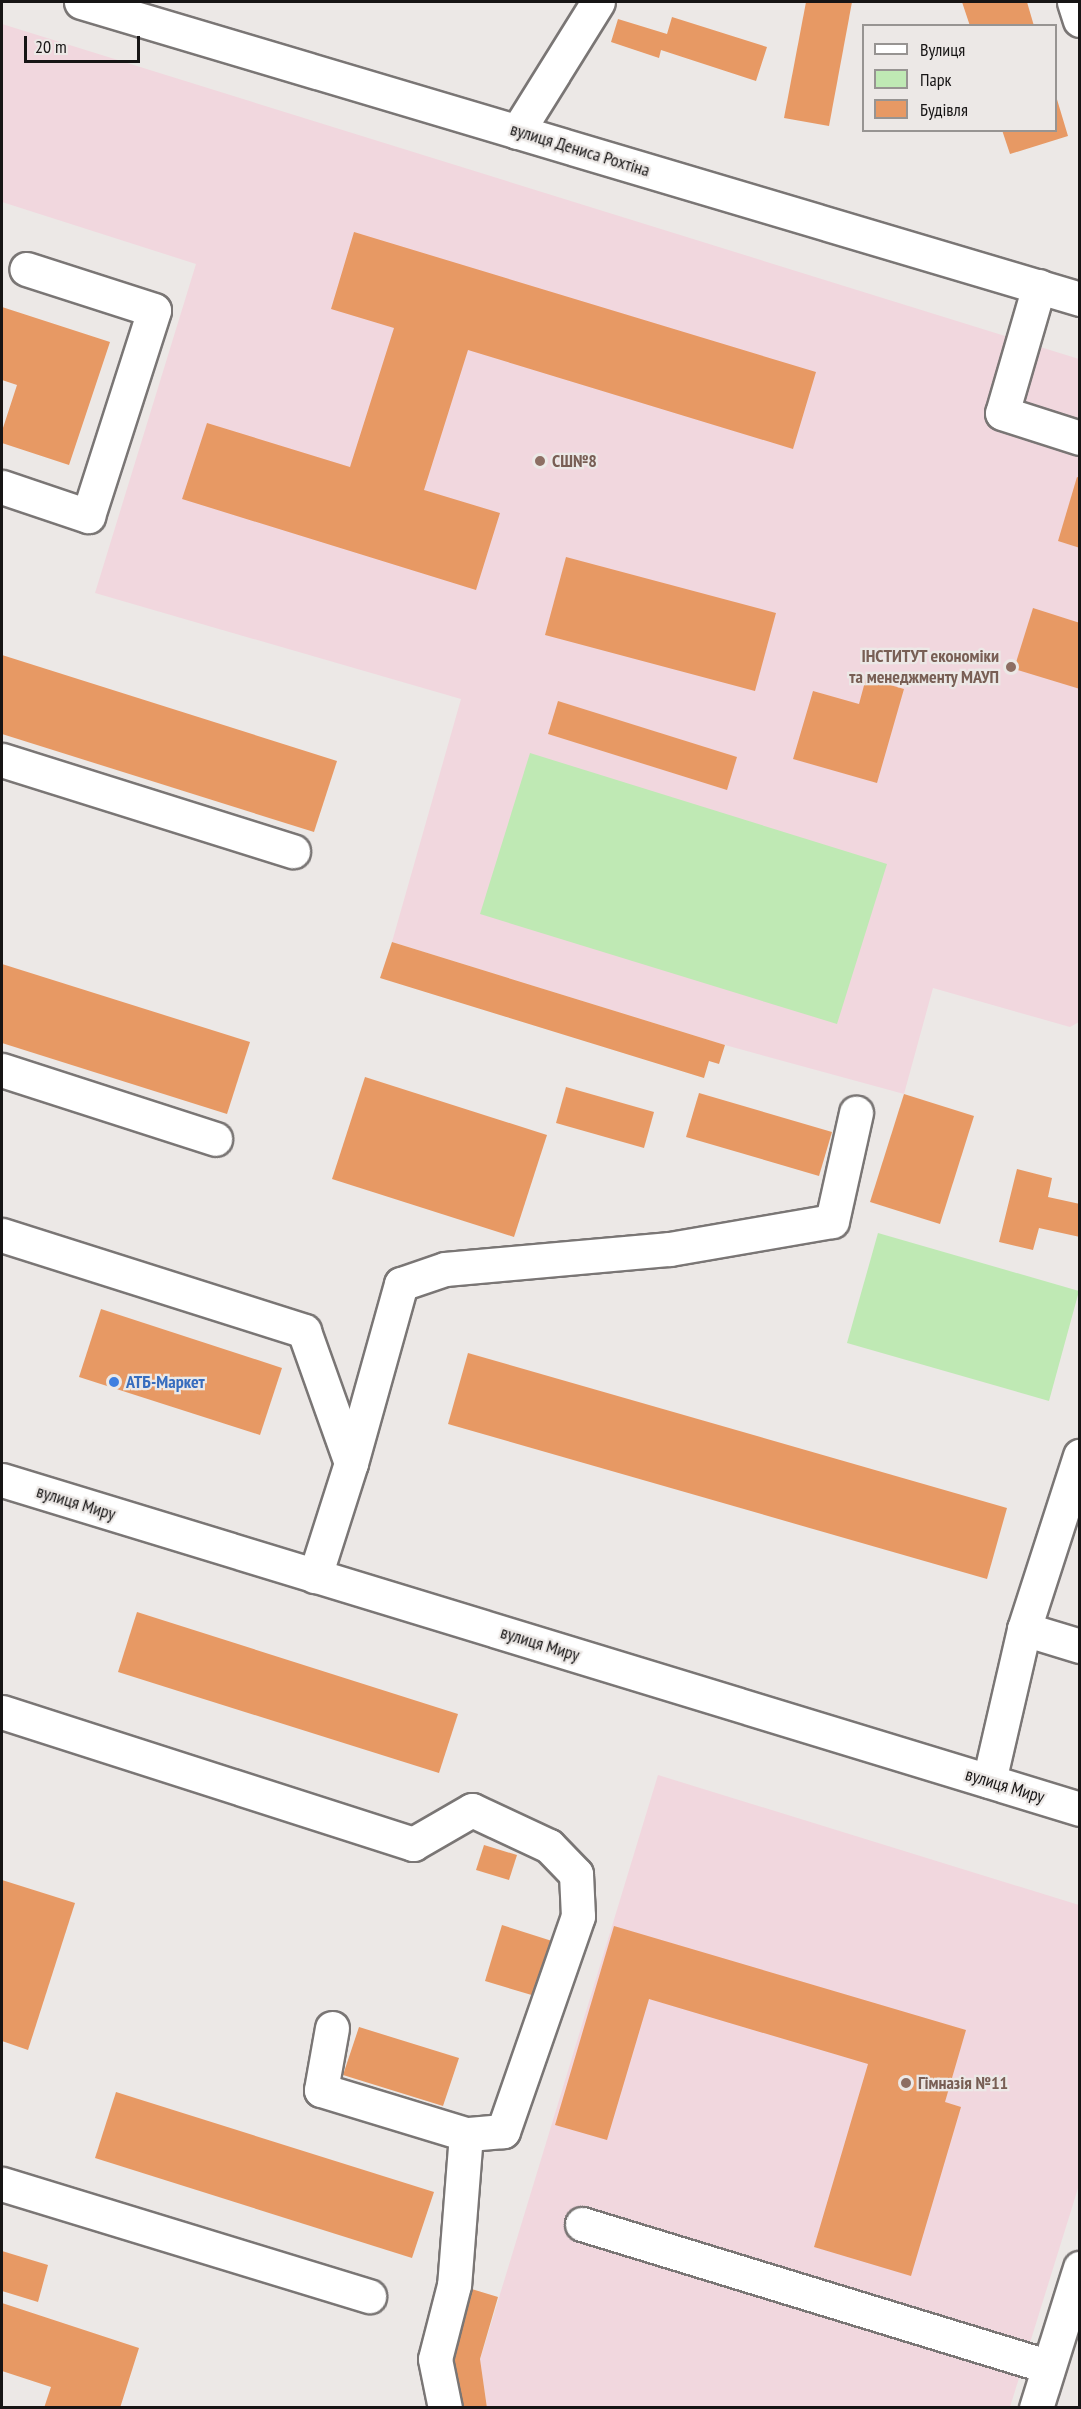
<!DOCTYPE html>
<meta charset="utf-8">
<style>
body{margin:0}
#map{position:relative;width:1081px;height:2409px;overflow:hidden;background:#ece8e6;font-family:"PT Sans Narrow",sans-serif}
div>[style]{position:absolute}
.education>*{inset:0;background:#f1d7de}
.green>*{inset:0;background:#bfe9b4}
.building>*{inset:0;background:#e79964}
.roads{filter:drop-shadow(2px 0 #7a7675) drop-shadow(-2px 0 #7a7675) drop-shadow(0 2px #7a7675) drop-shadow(0 -2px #7a7675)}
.minor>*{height:33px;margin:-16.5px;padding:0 16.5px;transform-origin:16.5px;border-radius:16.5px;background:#fff}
.dots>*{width:16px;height:16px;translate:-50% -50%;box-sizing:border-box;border:3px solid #ece8e6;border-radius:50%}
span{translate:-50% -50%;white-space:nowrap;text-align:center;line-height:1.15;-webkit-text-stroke:4.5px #ece8e6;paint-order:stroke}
.street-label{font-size:18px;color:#171515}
.education-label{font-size:18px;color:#785e54;font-weight:700}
.left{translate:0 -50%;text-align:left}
.right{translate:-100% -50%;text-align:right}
.shop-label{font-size:18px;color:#366cbe;font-weight:700}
.frame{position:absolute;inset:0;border:3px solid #171515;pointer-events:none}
.legend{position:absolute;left:862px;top:24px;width:195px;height:108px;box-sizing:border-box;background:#ece8e6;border:2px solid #979492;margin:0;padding:8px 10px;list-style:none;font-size:18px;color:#171515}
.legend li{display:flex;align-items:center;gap:12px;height:30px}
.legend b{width:30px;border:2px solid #979492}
.scale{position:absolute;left:24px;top:36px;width:116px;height:27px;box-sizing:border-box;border:3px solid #171515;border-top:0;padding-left:8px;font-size:18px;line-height:21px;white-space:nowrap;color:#171515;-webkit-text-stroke:4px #ece8e6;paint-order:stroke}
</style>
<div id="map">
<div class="education">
<i style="clip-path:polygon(2px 24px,1079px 359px,1079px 1022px,1070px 1027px,933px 988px,904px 1094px,725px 1045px,392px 942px,461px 699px,95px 593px,196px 264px,2px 202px)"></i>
<i style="clip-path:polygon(658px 1775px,1079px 1905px,1079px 2185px,1010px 2407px,487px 2407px,480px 2360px)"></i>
</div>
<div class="green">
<i style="clip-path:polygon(530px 753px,887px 864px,837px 1024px,480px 914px)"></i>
<i style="clip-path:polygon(878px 1233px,1079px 1291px,1049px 1401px,847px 1343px)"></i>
</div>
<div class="building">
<i style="clip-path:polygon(806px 2px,852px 2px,829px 126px,784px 118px)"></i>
<i style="clip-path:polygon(962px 2px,1027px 2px,1034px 26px,970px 26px)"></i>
<i style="clip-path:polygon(672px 17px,767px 47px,756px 81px,661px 50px,659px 58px,611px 42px,618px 19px,667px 34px)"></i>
<i style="clip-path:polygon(1056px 96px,1068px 136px,1010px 154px,1002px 130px,1056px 130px)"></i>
<i style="clip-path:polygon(354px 232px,816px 372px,793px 449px,468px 350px,424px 490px,500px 513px,476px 590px,182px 499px,207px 423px,350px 467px,394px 328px,331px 309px)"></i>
<i style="clip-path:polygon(2px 307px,110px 342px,69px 465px,2px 443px,2px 431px,17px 385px,2px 380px)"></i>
<i style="clip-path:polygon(1077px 477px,1080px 478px,1080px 548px,1058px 541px)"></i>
<i style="clip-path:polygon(566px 557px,776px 613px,755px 691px,545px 635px)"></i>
<i style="clip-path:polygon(1033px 608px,1080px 623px,1080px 689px,1014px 669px)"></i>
<i style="clip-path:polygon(2px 655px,337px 761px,314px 832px,2px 734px)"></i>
<i style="clip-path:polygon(866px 678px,904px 689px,877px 783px,793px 759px,813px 691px,859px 704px)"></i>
<i style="clip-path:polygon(558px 701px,737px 757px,727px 790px,548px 734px)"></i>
<i style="clip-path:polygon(392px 942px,725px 1045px,719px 1064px,709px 1061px,704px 1078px,380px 978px)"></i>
<i style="clip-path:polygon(2px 964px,250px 1042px,227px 1114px,2px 1043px)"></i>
<i style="clip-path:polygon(365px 1077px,547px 1135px,514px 1237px,332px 1179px)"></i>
<i style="clip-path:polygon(566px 1087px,654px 1112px,644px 1148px,556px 1123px)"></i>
<i style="clip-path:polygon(699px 1093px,832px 1132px,819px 1176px,686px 1137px)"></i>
<i style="clip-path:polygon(904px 1094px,974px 1116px,940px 1224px,870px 1202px)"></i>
<i style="clip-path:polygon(1017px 1169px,1052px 1178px,1048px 1197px,1080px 1204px,1080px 1237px,1039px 1228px,1033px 1250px,999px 1242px)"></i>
<i style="clip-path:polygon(101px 1309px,282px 1368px,260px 1435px,79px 1377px)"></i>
<i style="clip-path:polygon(468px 1353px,1007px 1508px,987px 1579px,448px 1424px)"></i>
<i style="clip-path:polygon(137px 1612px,458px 1714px,439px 1773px,118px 1672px)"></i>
<i style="clip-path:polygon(484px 1845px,517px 1855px,509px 1880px,476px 1870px)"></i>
<i style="clip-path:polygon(2px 1880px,75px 1903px,28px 2050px,2px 2041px)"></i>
<i style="clip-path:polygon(502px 1925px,552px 1941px,535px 1996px,485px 1981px)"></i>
<i style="clip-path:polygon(614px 1926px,966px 2030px,945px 2102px,961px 2107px,911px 2276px,814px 2247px,868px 2064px,649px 1999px,607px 2140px,555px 2125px)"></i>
<i style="clip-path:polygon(359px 2027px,459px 2058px,443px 2106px,343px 2075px)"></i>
<i style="clip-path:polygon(116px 2092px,434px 2192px,412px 2258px,95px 2158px)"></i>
<i style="clip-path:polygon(2px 2251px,48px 2265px,38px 2302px,2px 2291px)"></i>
<i style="clip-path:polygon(465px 2287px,498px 2297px,480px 2359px,487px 2408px,452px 2408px,444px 2358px)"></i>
<i style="clip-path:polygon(2px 2303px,139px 2348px,120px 2408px,44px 2408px,51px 2387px,2px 2371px)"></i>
</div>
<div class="roads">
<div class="minor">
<i style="left:81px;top:2px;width:1042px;rotate:16.56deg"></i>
<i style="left:1074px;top:2px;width:19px;rotate:72deg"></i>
<i style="left:517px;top:132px;width:153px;rotate:-58.1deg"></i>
<i style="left:1039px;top:286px;width:132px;rotate:106.2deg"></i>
<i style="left:1002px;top:413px;width:82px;rotate:17.8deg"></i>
<i style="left:2px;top:487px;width:91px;rotate:18.6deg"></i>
<i style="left:88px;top:516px;width:216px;rotate:-72.2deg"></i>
<i style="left:154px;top:310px;width:134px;rotate:-162.2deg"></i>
<i style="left:2px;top:760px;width:305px;rotate:17.4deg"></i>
<i style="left:2px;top:1070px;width:224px;rotate:17.9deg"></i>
<i style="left:2px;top:1235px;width:317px;rotate:17.6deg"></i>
<i style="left:304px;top:1331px;width:140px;rotate:70.4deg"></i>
<i style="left:351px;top:1463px;width:119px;rotate:107.7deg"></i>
<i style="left:351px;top:1463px;width:186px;rotate:-74.4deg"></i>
<i style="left:401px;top:1284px;width:46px;rotate:-18.8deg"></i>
<i style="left:445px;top:1269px;width:226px;rotate:-5.1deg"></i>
<i style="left:670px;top:1249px;width:164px;rotate:-9.8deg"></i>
<i style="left:832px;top:1221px;width:111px;rotate:-77.5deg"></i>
<i style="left:2px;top:1480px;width:1127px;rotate:16.97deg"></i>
<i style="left:1024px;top:1629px;width:59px;rotate:16.9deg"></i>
<i style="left:2px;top:1712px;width:432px;rotate:17.8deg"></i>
<i style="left:413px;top:1844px;width:68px;rotate:-30deg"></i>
<i style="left:472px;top:1810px;width:85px;rotate:25.1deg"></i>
<i style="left:549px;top:1846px;width:39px;rotate:46deg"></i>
<i style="left:576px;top:1874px;width:42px;rotate:87.3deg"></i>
<i style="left:578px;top:1916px;width:228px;rotate:109.2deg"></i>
<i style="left:503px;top:2131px;width:37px;rotate:175deg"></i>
<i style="left:989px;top:1781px;width:156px;rotate:-77deg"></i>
<i style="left:1024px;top:1629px;width:182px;rotate:-72.1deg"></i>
<i style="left:332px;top:2028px;width:63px;rotate:100.1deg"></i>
<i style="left:321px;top:2090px;width:152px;rotate:16.9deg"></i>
<i style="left:466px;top:2134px;width:151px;rotate:94.5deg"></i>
<i style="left:454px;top:2285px;width:76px;rotate:104.4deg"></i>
<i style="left:435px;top:2359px;width:50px;rotate:78.5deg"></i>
<i style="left:2px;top:2184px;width:384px;rotate:17deg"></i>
<i style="left:582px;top:2224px;width:488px;rotate:17deg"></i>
<i style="left:1036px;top:2408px;width:147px;rotate:-72.6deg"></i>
</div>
</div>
<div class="dots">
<i style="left:540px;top:461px;background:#8d6e63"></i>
<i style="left:1011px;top:667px;background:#8d6e63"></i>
<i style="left:114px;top:1382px;background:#3f7fe0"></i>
<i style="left:906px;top:2083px;background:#8d6e63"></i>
</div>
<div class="street-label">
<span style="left:580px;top:150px;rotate:17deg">вулиця Дениса Рохтіна</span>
<span style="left:76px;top:1503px;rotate:17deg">вулиця Миру</span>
<span style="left:540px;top:1644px;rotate:17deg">вулиця Миру</span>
<span style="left:1005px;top:1786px;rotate:17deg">вулиця Миру</span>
</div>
<div class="education-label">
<span class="left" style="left:552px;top:461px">СШ№8</span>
<span class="right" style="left:999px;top:667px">ІНСТИТУТ економіки<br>та менеджменту МАУП</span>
<span class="left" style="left:918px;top:2083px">Гімназія №11</span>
</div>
<div class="shop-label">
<span class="left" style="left:126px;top:1382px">АТБ-Маркет</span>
</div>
<div class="frame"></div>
<ul class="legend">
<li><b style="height:8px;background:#fff"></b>Вулиця</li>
<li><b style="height:16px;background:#bfe9b4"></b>Парк</li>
<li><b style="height:16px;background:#e79964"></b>Будівля</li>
</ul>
<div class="scale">20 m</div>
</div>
